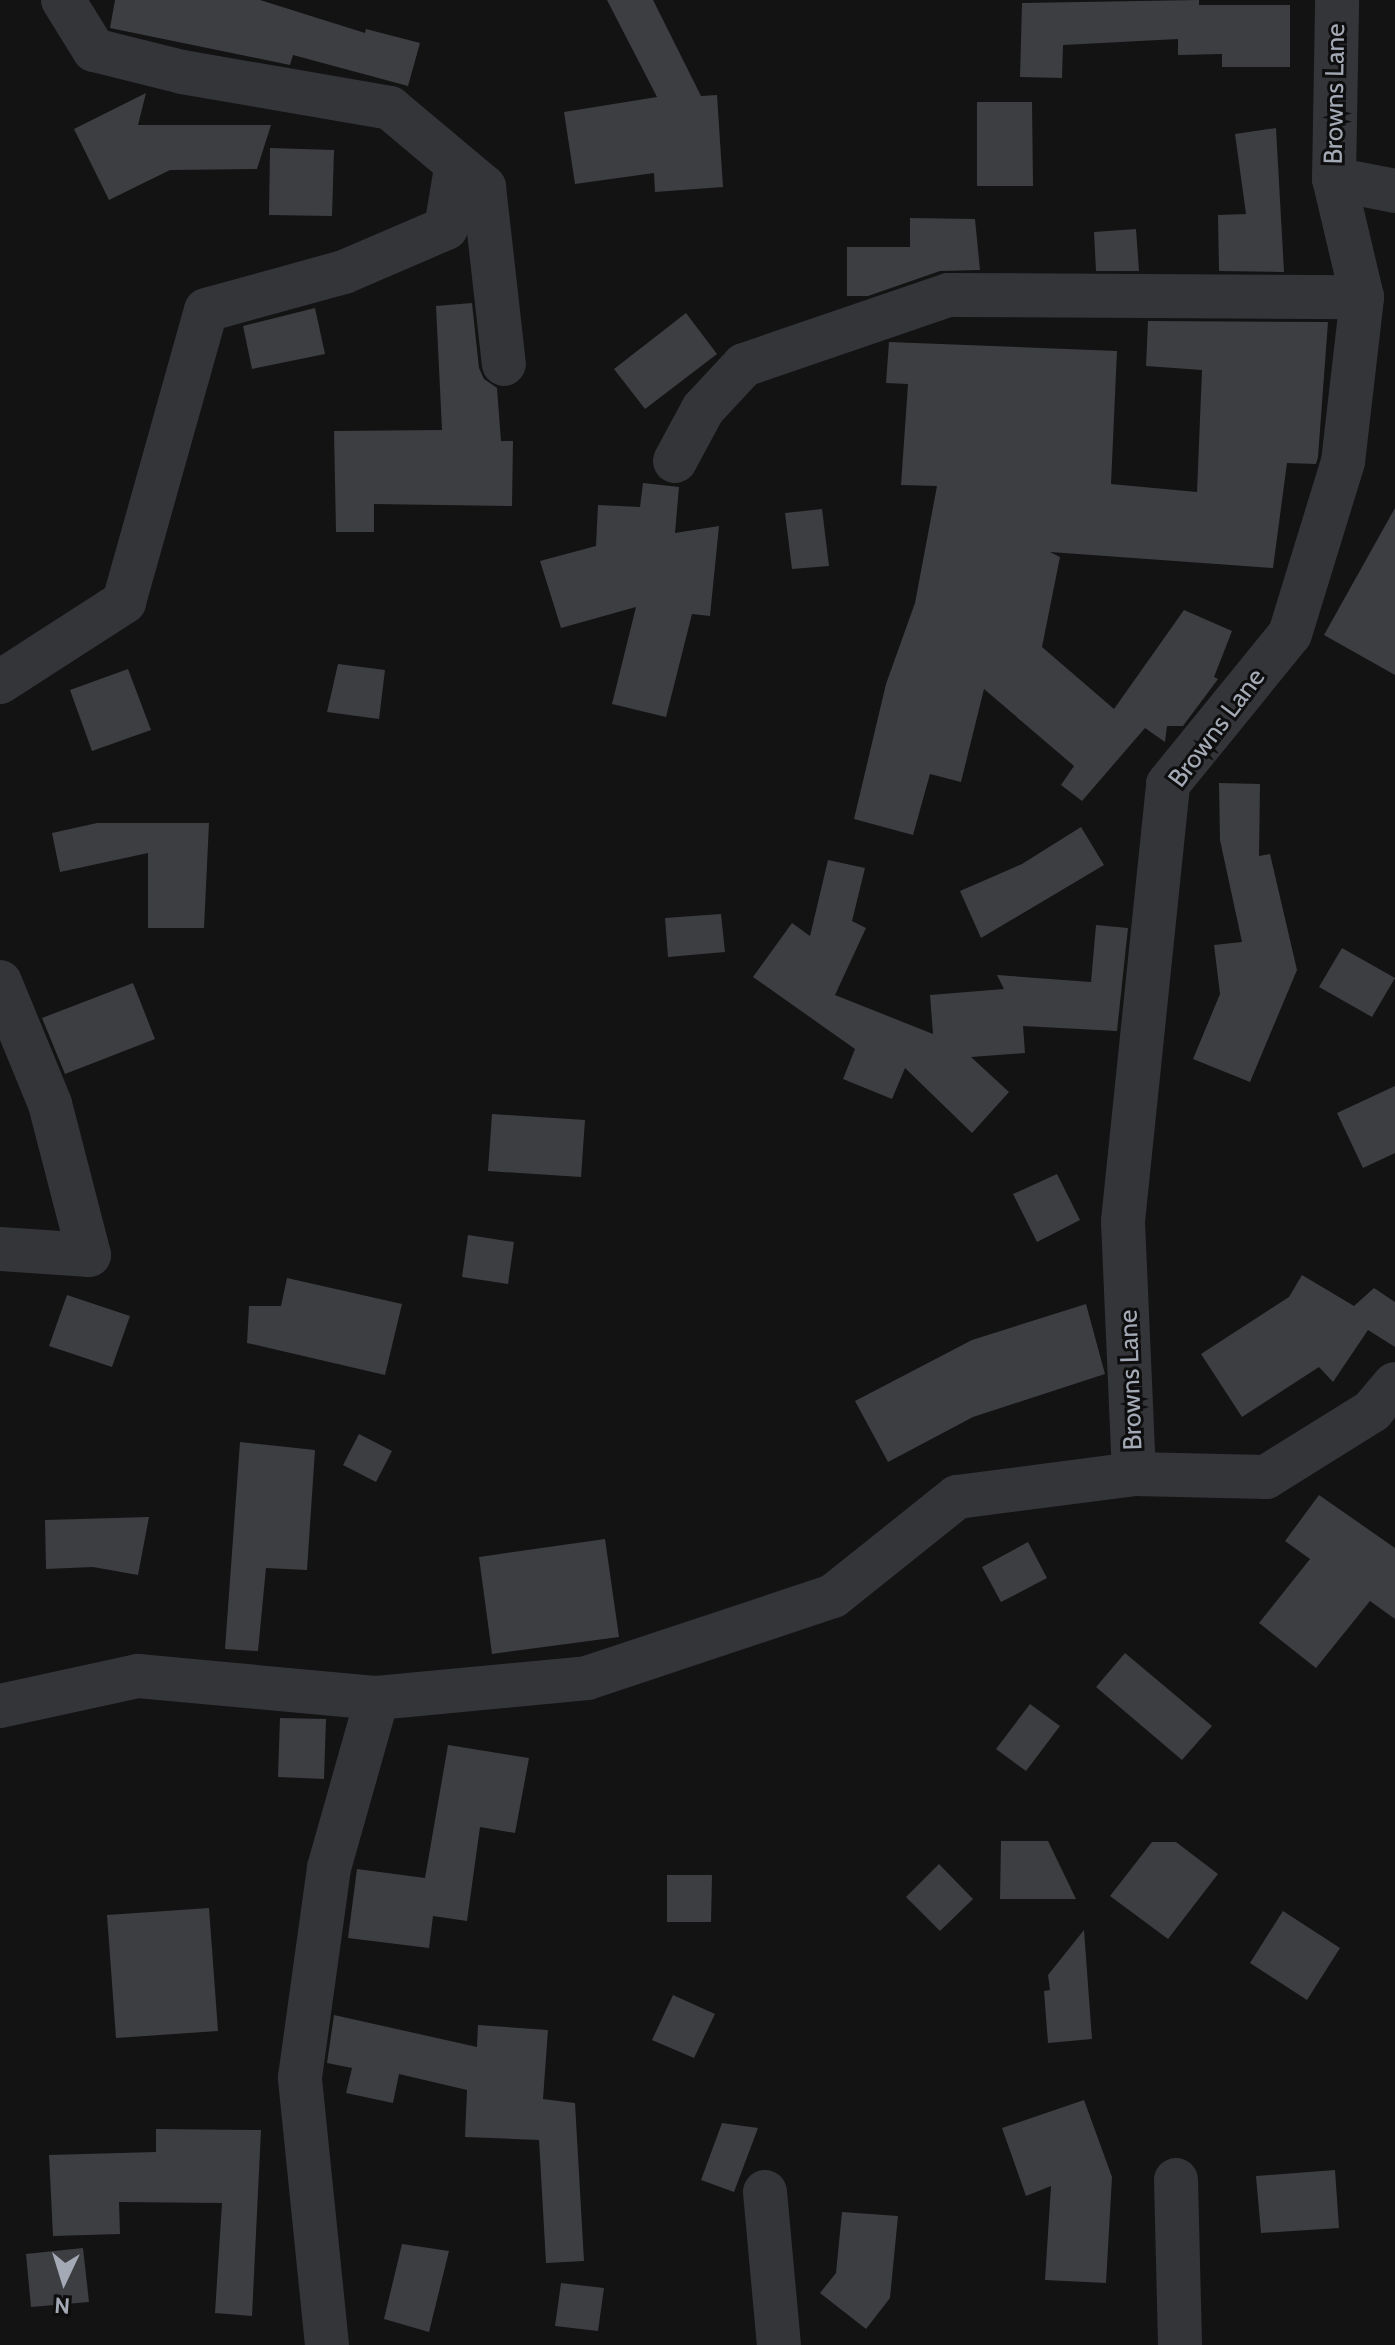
<!DOCTYPE html>
<style>
body{margin:0}
#map{position:relative;width:1395px;height:2345px;overflow:hidden;background:#131314;font-family:Cabin,sans-serif}
div>[style]{position:absolute}
.building>*{inset:0;background:#3d3e41}
.minor>*{height:44px;margin:-22px;padding:0 22px;transform-origin:22px;border-radius:22px;background:#343539}
span{translate:-50% -50%;white-space:nowrap;text-align:center;line-height:1.15;-webkit-text-stroke:6px #0e0e0f;paint-order:stroke}
.street-label{font-size:26px;color:#a4aab5}
.north{position:absolute;left:24px;top:2241px;width:80px;height:80px;-webkit-text-stroke:6px #0e0e0f;paint-order:stroke;rotate:184deg;font-size:22px;font-weight:700;line-height:32px;text-align:center;color:#a4aab5}
.north::after{content:'';display:block;margin:auto;width:28px;height:36px;background:#a4aab5;clip-path:polygon(50% 0,100% 100%,50% 72%,0 100%)}
</style>
<div id="map">
<div class="building">
<i style="clip-path:polygon(115px 0,260px 0,365px 33px,366px 29px,420px 43px,408px 86px,293px 55px,290px 65px,110px 28px)"></i>
<i style="clip-path:polygon(607px 0,653px 0,701px 96px,717px 95px,723px 187px,655px 192px,654px 173px,575px 184px,564px 112px,657px 97px)"></i>
<i style="clip-path:polygon(1199px 0,1199px 5px,1290px 5px,1290px 67px,1222px 67px,1222px 54px,1178px 55px,1178px 39px,1063px 45px,1062px 78px,1020px 77px,1022px 3px)"></i>
<i style="clip-path:polygon(146px 93px,138px 125px,271px 125px,257px 169px,170px 170px,109px 200px,74px 129px)"></i>
<i style="clip-path:polygon(977px 102px,1032px 102px,1033px 186px,977px 186px)"></i>
<i style="clip-path:polygon(1276px 128px,1284px 272px,1219px 271px,1218px 215px,1246px 214px,1235px 134px)"></i>
<i style="clip-path:polygon(270px 148px,334px 150px,332px 216px,269px 215px)"></i>
<i style="clip-path:polygon(910px 218px,975px 219px,980px 270px,940px 271px,868px 296px,847px 296px,847px 247px,910px 247px)"></i>
<i style="clip-path:polygon(1136px 229px,1139px 271px,1096px 271px,1094px 232px)"></i>
<i style="clip-path:polygon(472px 303px,479px 368px,484px 379px,497px 388px,501px 441px,513px 441px,512px 506px,374px 504px,374px 532px,336px 532px,334px 431px,442px 430px,436px 306px)"></i>
<i style="clip-path:polygon(315px 308px,325px 354px,252px 369px,243px 326px)"></i>
<i style="clip-path:polygon(686px 313px,717px 354px,645px 409px,614px 369px)"></i>
<i style="clip-path:polygon(1148px 321px,1328px 322px,1318px 457px,1316px 464px,1287px 463px,1273px 568px,1050px 552px,1060px 557px,1042px 647px,1114px 709px,1184px 610px,1232px 631px,1214px 677px,1218px 679px,1183px 726px,1167px 726px,1165px 742px,1145px 728px,1082px 801px,1061px 785px,1074px 766px,984px 689px,961px 782px,930px 774px,913px 835px,854px 819px,886px 684px,915px 603px,937px 486px,901px 485px,908px 384px,886px 383px,889px 342px,1117px 351px,1111px 484px,1197px 492px,1202px 370px,1146px 366px)"></i>
<i style="clip-path:polygon(643px 483px,679px 487px,675px 533px,719px 526px,710px 616px,692px 614px,666px 717px,612px 704px,636px 607px,561px 628px,540px 561px,596px 546px,598px 505px,640px 507px)"></i>
<i style="clip-path:polygon(1395px 508px,1395px 675px,1324px 635px)"></i>
<i style="clip-path:polygon(822px 509px,829px 566px,792px 569px,785px 513px)"></i>
<i style="clip-path:polygon(338px 664px,385px 670px,379px 719px,327px 712px)"></i>
<i style="clip-path:polygon(128px 669px,151px 730px,92px 751px,70px 690px)"></i>
<i style="clip-path:polygon(1219px 783px,1260px 784px,1259px 856px,1270px 854px,1297px 970px,1250px 1082px,1193px 1059px,1220px 994px,1214px 945px,1242px 942px,1220px 840px)"></i>
<i style="clip-path:polygon(97px 823px,209px 823px,204px 928px,148px 928px,148px 853px,60px 872px,52px 833px)"></i>
<i style="clip-path:polygon(1081px 827px,1104px 865px,981px 938px,960px 891px,1022px 864px)"></i>
<i style="clip-path:polygon(828px 860px,865px 868px,852px 921px,866px 928px,835px 995px,933px 1034px,930px 995px,1004px 989px,997px 975px,1091px 982px,1096px 925px,1128px 928px,1117px 1031px,1023px 1026px,1025px 1053px,971px 1057px,1009px 1092px,972px 1133px,905px 1068px,892px 1099px,843px 1079px,855px 1049px,753px 977px,792px 923px,810px 936px)"></i>
<i style="clip-path:polygon(721px 914px,725px 952px,668px 957px,665px 918px)"></i>
<i style="clip-path:polygon(1342px 948px,1395px 978px,1372px 1017px,1319px 987px)"></i>
<i style="clip-path:polygon(133px 983px,155px 1039px,65px 1074px,42px 1018px)"></i>
<i style="clip-path:polygon(1395px 1086px,1395px 1153px,1363px 1168px,1337px 1113px)"></i>
<i style="clip-path:polygon(492px 1114px,585px 1120px,581px 1177px,488px 1171px)"></i>
<i style="clip-path:polygon(1057px 1174px,1080px 1220px,1037px 1242px,1013px 1194px)"></i>
<i style="clip-path:polygon(468px 1235px,514px 1242px,508px 1284px,462px 1277px)"></i>
<i style="clip-path:polygon(1302px 1275px,1354px 1306px,1374px 1288px,1395px 1302px,1395px 1347px,1368px 1330px,1333px 1382px,1319px 1367px,1242px 1417px,1201px 1354px,1289px 1297px)"></i>
<i style="clip-path:polygon(287px 1278px,402px 1304px,385px 1375px,247px 1343px,249px 1306px,281px 1306px)"></i>
<i style="clip-path:polygon(67px 1295px,130px 1316px,112px 1367px,49px 1346px)"></i>
<i style="clip-path:polygon(1086px 1304px,1105px 1374px,973px 1417px,888px 1462px,855px 1401px,972px 1340px)"></i>
<i style="clip-path:polygon(359px 1434px,392px 1451px,376px 1482px,343px 1465px)"></i>
<i style="clip-path:polygon(240px 1442px,315px 1450px,307px 1570px,266px 1568px,258px 1651px,225px 1649px)"></i>
<i style="clip-path:polygon(1319px 1495px,1395px 1548px,1395px 1619px,1370px 1601px,1316px 1668px,1259px 1623px,1310px 1559px,1285px 1541px)"></i>
<i style="clip-path:polygon(149px 1517px,138px 1575px,93px 1567px,46px 1569px,45px 1520px)"></i>
<i style="clip-path:polygon(605px 1539px,619px 1637px,492px 1654px,479px 1557px)"></i>
<i style="clip-path:polygon(1028px 1542px,1047px 1578px,1001px 1602px,982px 1567px)"></i>
<i style="clip-path:polygon(1125px 1653px,1212px 1726px,1182px 1760px,1096px 1687px)"></i>
<i style="clip-path:polygon(1030px 1704px,1060px 1726px,1026px 1771px,996px 1749px)"></i>
<i style="clip-path:polygon(280px 1718px,326px 1719px,324px 1779px,278px 1777px)"></i>
<i style="clip-path:polygon(448px 1745px,529px 1758px,515px 1833px,480px 1827px,467px 1921px,433px 1916px,429px 1948px,348px 1938px,357px 1869px,425px 1878px)"></i>
<i style="clip-path:polygon(1001px 1841px,1048px 1841px,1076px 1899px,1000px 1899px)"></i>
<i style="clip-path:polygon(1152px 1842px,1176px 1842px,1218px 1874px,1168px 1939px,1110px 1896px)"></i>
<i style="clip-path:polygon(939px 1864px,973px 1899px,940px 1931px,906px 1897px)"></i>
<i style="clip-path:polygon(667px 1875px,712px 1875px,711px 1922px,667px 1922px)"></i>
<i style="clip-path:polygon(209px 1908px,218px 2031px,116px 2038px,107px 1915px)"></i>
<i style="clip-path:polygon(1283px 1911px,1340px 1948px,1307px 2000px,1250px 1963px)"></i>
<i style="clip-path:polygon(1084px 1930px,1092px 2039px,1048px 2043px,1044px 1991px,1050px 1990px,1048px 1975px)"></i>
<i style="clip-path:polygon(673px 1995px,715px 2014px,694px 2058px,652px 2040px)"></i>
<i style="clip-path:polygon(334px 2015px,477px 2047px,478px 2025px,548px 2030px,543px 2099px,575px 2103px,584px 2261px,546px 2263px,539px 2140px,465px 2137px,467px 2090px,399px 2074px,393px 2103px,346px 2093px,352px 2068px,327px 2063px)"></i>
<i style="clip-path:polygon(1084px 2100px,1112px 2177px,1106px 2283px,1045px 2280px,1051px 2186px,1026px 2196px,1002px 2128px)"></i>
<i style="clip-path:polygon(722px 2123px,758px 2128px,734px 2192px,701px 2180px)"></i>
<i style="clip-path:polygon(156px 2129px,261px 2130px,252px 2316px,215px 2313px,222px 2203px,119px 2202px,120px 2234px,53px 2236px,49px 2155px,156px 2152px)"></i>
<i style="clip-path:polygon(1335px 2170px,1339px 2228px,1261px 2233px,1256px 2176px)"></i>
<i style="clip-path:polygon(842px 2212px,898px 2216px,890px 2298px,866px 2329px,820px 2293px,836px 2273px)"></i>
<i style="clip-path:polygon(402px 2244px,449px 2251px,429px 2332px,384px 2319px)"></i>
<i style="clip-path:polygon(83px 2248px,89px 2302px,31px 2307px,26px 2254px)"></i>
<i style="clip-path:polygon(561px 2283px,604px 2288px,598px 2331px,555px 2326px)"></i>
</div>
<div class="minor">
<i style="left:63px;top:0;width:59px;rotate:58.2deg"></i>
<i style="left:94px;top:50px;width:91px;rotate:14deg"></i>
<i style="left:182px;top:72px;width:211px;rotate:9.8deg"></i>
<i style="left:390px;top:108px;width:123px;rotate:40deg"></i>
<i style="left:484px;top:187px;width:178px;rotate:83.6deg"></i>
<i style="left:1334px;top:179px;width:62px;rotate:11.1deg"></i>
<i style="left:675px;top:461px;width:59px;rotate:-61.7deg"></i>
<i style="left:703px;top:409px;width:60px;rotate:-47deg"></i>
<i style="left:744px;top:365px;width:216px;rotate:-18.9deg"></i>
<i style="left:948px;top:295px;width:414px;rotate:0.3deg"></i>
<i style="left:0;top:682px;width:148px;rotate:-32.8deg"></i>
<i style="left:124px;top:602px;width:303px;rotate:-74.3deg"></i>
<i style="left:206px;top:310px;width:143px;rotate:-15.4deg"></i>
<i style="left:344px;top:272px;width:111px;rotate:-23.3deg"></i>
<i style="left:446px;top:228px;width:61px;rotate:-80.5deg"></i>
<i style="left:0;top:982px;width:132px;rotate:67.7deg"></i>
<i style="left:50px;top:1104px;width:156px;rotate:75.5deg"></i>
<i style="left:89px;top:1255px;width:89px;rotate:-176.1deg"></i>
<i style="left:1134px;top:1474px;width:253px;rotate:-92.5deg"></i>
<i style="left:1123px;top:1221px;width:439px;rotate:-84.1deg"></i>
<i style="left:1168px;top:784px;width:193px;rotate:-50.9deg"></i>
<i style="left:1290px;top:634px;width:180px;rotate:-72.9deg"></i>
<i style="left:1343px;top:462px;width:166px;rotate:-83.4deg"></i>
<i style="left:1362px;top:297px;width:121px;rotate:-103.3deg"></i>
<i style="left:1334px;top:179px;width:179px;rotate:-89deg"></i>
<i style="left:0;top:1706px;width:141px;rotate:-12.3deg"></i>
<i style="left:138px;top:1676px;width:240px;rotate:5.3deg"></i>
<i style="left:377px;top:1698px;width:211px;rotate:-5.4deg"></i>
<i style="left:587px;top:1678px;width:259px;rotate:-18.4deg"></i>
<i style="left:833px;top:1596px;width:159px;rotate:-38.6deg"></i>
<i style="left:957px;top:1497px;width:178px;rotate:-7.4deg"></i>
<i style="left:1134px;top:1474px;width:132px;rotate:1.3deg"></i>
<i style="left:1266px;top:1477px;width:125px;rotate:-31.9deg"></i>
<i style="left:1372px;top:1411px;width:35px;rotate:-50deg"></i>
<i style="left:1176px;top:2180px;width:165px;rotate:88.6deg"></i>
<i style="left:765px;top:2192px;width:154px;rotate:84.8deg"></i>
<i style="left:327px;top:2345px;width:269px;rotate:-95.8deg"></i>
<i style="left:300px;top:2077px;width:211px;rotate:-82.1deg"></i>
<i style="left:329px;top:1868px;width:177px;rotate:-74.2deg"></i>
</div>
<div class="street-label">
<span style="left:1335px;top:94px;rotate:-89deg">Browns Lane</span>
<span style="left:1217px;top:728px;rotate:-53deg">Browns Lane</span>
<span style="left:1131px;top:1380px;rotate:-92deg">Browns Lane</span>
</div>
<div class="north">N</div>
</div>
